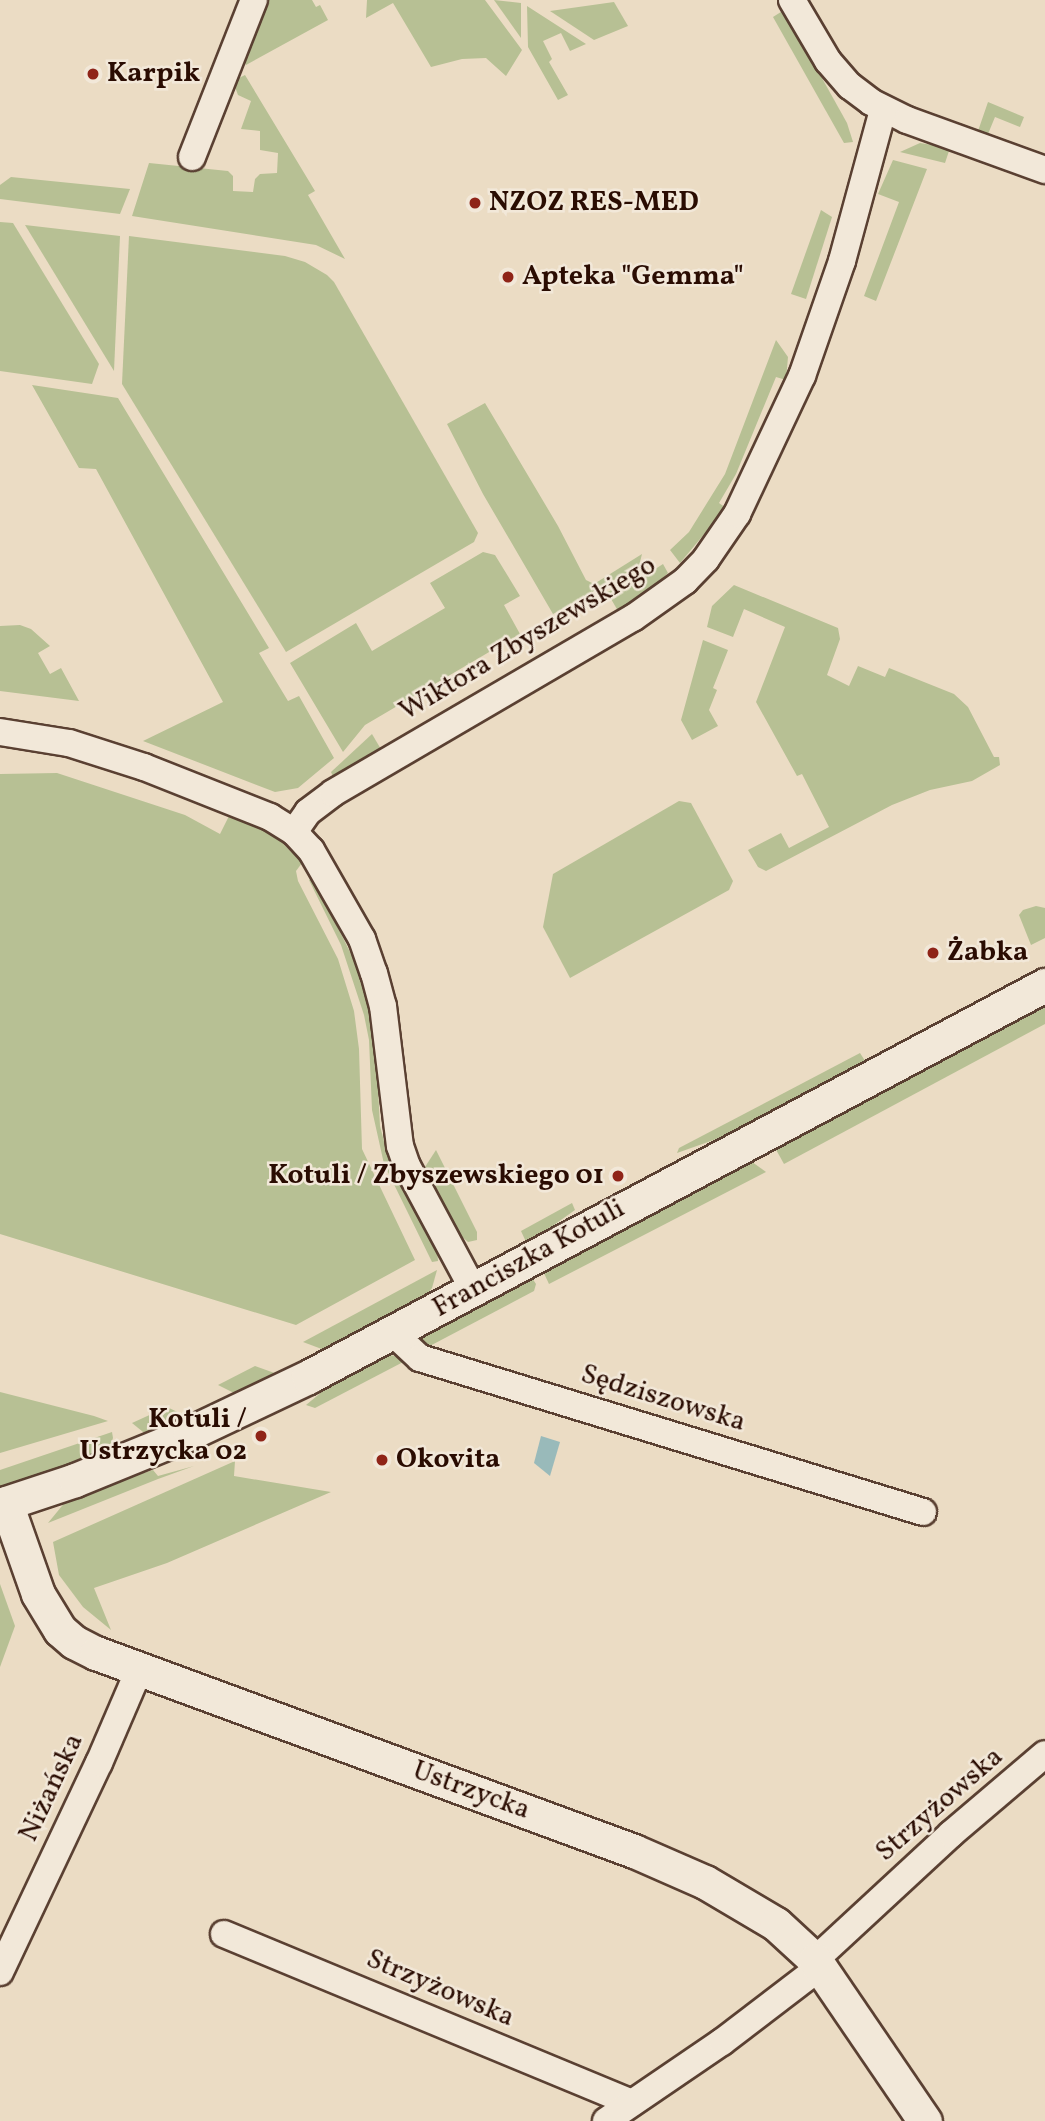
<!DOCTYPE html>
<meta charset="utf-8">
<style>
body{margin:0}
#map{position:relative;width:1045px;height:2121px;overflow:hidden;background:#ebdcc4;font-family:Vollkorn,serif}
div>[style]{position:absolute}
.green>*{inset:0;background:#b7c094}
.water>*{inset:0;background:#99baba}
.roads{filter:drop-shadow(2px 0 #5a4032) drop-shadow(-2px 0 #5a4032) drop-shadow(0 2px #5a4032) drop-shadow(0 -2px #5a4032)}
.minor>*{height:26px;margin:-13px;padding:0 13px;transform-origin:13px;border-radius:13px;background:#f2e8d9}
.tertiary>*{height:33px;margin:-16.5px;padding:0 16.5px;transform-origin:16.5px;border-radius:16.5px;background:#f2e8d9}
.dots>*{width:19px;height:19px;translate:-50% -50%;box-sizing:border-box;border:4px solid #f2e8d9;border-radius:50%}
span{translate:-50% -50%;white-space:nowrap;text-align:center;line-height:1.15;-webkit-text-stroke:5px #f2e8d9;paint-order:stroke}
.poi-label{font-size:28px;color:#2a0c02;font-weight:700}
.left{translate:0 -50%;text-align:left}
.right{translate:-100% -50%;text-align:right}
.street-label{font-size:28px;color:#2a0c02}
</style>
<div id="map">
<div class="green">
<i style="clip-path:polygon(268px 0,312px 0,316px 7px,320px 5px,328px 20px,246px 65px,244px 61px)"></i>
<i style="clip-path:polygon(367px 0,485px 0,522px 50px,506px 76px,486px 58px,462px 59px,431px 67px,393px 3px,366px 18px)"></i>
<i style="clip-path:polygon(494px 0,521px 3px,521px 38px)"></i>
<i style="clip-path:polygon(614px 2px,628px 26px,594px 40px,550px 11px)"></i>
<i style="clip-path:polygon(527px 6px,586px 44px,570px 51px,561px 33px,543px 41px,552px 59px,549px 62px,568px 95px,558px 100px,528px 47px)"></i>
<i style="clip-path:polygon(784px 10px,847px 123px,853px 142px,844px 143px,773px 17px)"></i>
<i style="clip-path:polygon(245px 75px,315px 191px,308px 195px,345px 259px,316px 245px,132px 216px,149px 163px,228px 171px,233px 176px,233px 191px,253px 192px,255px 179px,260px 174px,277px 173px,278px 153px,260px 150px,260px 131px,241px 129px,251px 101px,238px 95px,235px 87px,239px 78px)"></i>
<i style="clip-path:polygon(988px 102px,1024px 117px,1020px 127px,995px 117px,988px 134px,978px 131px)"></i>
<i style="clip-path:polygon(920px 143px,950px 148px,945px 163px,900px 152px)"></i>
<i style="clip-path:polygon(893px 160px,927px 169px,876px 301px,864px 296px,899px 202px,878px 194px)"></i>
<i style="clip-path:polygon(11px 177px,130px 189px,120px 214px,0 199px,0 185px)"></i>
<i style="clip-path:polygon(821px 210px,832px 217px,806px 299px,791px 294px)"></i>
<i style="clip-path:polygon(0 222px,13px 223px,99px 364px,92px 384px,0 371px)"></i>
<i style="clip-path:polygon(25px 225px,120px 236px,114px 371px)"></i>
<i style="clip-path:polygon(129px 236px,285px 256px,305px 262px,327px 275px,334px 282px,478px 533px,474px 542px,286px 652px,122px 384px)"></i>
<i style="clip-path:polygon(776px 340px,788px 357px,786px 380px,776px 377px,736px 474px,719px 503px,726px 508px,680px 563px,670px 550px,689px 532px,725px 474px)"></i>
<i style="clip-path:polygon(32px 385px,118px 398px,269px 648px,259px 653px,288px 701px,299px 696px,334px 758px,298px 788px,275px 792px,143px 741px,223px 702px,96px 469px,79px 468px)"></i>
<i style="clip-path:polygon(485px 403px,558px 526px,586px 580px,594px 584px,642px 554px,639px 566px,553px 614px,483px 494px,447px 424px)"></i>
<i style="clip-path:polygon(483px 552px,495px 555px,520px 596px,504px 605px,520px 634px,365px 725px,343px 752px,290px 663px,356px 623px,372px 651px,445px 608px,430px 583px)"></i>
<i style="clip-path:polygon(663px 564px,668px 573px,648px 593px,618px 611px,607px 592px,640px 579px)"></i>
<i style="clip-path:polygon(734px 585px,838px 628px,840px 639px,827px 675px,849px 686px,858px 666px,885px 677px,889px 668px,954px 694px,968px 707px,994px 757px,999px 757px,1000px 765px,972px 781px,930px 790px,892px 805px,766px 871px,758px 867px,748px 850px,781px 833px,789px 848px,829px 827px,802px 774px,797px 776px,756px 702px,785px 627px,744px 609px,733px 637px,707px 627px,712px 606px)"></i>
<i style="clip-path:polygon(20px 625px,31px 629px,50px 646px,38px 653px,50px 674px,61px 668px,79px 701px,0 691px,0 626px)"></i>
<i style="clip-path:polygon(703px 640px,728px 650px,713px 688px,717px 690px,709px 710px,718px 726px,692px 740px,681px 720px)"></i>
<i style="clip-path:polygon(372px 734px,382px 751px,334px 779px,331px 772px)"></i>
<i style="clip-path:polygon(57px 773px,185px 815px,220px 834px,229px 816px,270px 830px,302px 863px,296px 871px,298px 881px,338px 959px,354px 1011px,359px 1049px,362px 1149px,415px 1260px,296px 1325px,0 1234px,0 774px)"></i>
<i style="clip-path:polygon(679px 801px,691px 803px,733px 881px,729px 890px,570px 978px,543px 927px,553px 874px)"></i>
<i style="clip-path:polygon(313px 878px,352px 956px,366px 995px,375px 1033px,380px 1126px,391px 1168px,437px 1248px,438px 1261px,432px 1262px,384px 1164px,372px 1110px,369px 1040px,364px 1015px,341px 945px,309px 880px)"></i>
<i style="clip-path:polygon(1036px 906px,1045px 908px,1045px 938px,1031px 945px,1019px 915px,1023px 910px)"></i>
<i style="clip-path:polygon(1045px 1001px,1045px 1024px,784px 1164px,774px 1146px)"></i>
<i style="clip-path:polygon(860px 1053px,867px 1064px,736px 1132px,677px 1153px,679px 1148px)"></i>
<i style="clip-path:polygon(436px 1150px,477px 1232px,477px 1240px,468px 1242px,461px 1236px,425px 1167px)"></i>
<i style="clip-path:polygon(748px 1159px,766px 1172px,549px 1284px,542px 1269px)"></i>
<i style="clip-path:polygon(572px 1203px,575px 1210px,527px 1244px,521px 1231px)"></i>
<i style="clip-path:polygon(437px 1270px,432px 1288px,423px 1299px,327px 1351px,303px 1342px)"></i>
<i style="clip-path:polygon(530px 1275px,536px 1284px,534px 1291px,426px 1348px,422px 1343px,419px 1335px)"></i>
<i style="clip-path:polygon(384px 1353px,407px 1360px,315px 1408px,306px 1405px,335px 1381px)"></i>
<i style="clip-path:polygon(255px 1366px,280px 1375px,238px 1395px,218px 1385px)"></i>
<i style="clip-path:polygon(0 1392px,94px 1416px,108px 1421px,0 1453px)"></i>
<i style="clip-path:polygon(167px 1407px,190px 1418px,148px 1436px,132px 1423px)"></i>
<i style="clip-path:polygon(112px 1432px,113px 1438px,108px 1452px,0 1489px,0 1470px)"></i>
<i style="clip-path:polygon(235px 1461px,234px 1476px,331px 1492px,167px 1563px,94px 1588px,111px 1630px,83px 1607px,59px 1575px,53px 1542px)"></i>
<i style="clip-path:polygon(194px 1466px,158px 1479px,48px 1523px,66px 1501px,81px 1493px,153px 1470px,158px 1476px)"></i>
<i style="clip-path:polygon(0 1584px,15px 1626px,0 1667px)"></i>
</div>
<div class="water">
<i style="clip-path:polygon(541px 1436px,560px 1442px,550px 1476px,534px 1463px)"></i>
</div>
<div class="roads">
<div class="minor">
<i style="left:792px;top:0;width:71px;rotate:59.5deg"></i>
<i style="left:828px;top:61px;width:33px;rotate:49deg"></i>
<i style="left:850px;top:86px;width:26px;rotate:37deg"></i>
<i style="left:871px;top:102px;width:40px;rotate:26.6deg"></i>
<i style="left:907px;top:120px;width:147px;rotate:19.9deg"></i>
<i style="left:192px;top:157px;width:169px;rotate:-68.5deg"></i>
<i style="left:0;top:732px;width:70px;rotate:9.1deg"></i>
<i style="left:69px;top:743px;width:79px;rotate:17.7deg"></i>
<i style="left:144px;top:767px;width:136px;rotate:21.6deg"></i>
<i style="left:270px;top:817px;width:28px;rotate:32deg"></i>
<i style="left:294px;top:832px;width:25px;rotate:47deg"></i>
<i style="left:311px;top:850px;width:103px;rotate:60.2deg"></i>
<i style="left:362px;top:939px;width:36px;rotate:71deg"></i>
<i style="left:374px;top:973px;width:34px;rotate:75deg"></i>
<i style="left:383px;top:1006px;width:141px;rotate:83.1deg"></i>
<i style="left:400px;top:1146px;width:21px;rotate:71deg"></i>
<i style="left:407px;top:1166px;width:140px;rotate:61.8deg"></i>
<i style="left:294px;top:832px;width:24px;rotate:-55deg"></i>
<i style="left:308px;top:812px;width:31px;rotate:-37deg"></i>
<i style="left:333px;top:793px;width:347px;rotate:-30.3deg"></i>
<i style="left:633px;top:618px;width:64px;rotate:-35.4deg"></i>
<i style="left:685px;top:581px;width:30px;rotate:-46deg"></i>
<i style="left:706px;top:559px;width:55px;rotate:-55.4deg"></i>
<i style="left:737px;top:514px;width:153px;rotate:-64.8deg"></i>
<i style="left:802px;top:376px;width:122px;rotate:-70.8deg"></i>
<i style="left:842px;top:261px;width:156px;rotate:-74.8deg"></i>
<i style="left:393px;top:1333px;width:37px;rotate:43deg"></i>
<i style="left:420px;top:1358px;width:526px;rotate:17.02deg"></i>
<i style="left:224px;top:1934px;width:441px;rotate:22.5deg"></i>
<i style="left:815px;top:1960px;width:185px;rotate:-42.8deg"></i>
<i style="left:951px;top:1834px;width:123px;rotate:-40.4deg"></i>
<i style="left:0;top:1972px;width:231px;rotate:-64.7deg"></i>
<i style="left:99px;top:1763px;width:103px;rotate:-66.7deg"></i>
<i style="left:606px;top:2121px;width:140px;rotate:-34.3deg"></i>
<i style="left:722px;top:2042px;width:123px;rotate:-37.4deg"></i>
</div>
<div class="tertiary">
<i style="left:6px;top:1503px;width:96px;rotate:70.6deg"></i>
<i style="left:38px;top:1594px;width:42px;rotate:58.6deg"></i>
<i style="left:60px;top:1630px;width:18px;rotate:41deg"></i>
<i style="left:74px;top:1642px;width:25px;rotate:27deg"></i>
<i style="left:96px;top:1653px;width:573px;rotate:20.21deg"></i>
<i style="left:634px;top:1851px;width:77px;rotate:23.6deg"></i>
<i style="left:705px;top:1882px;width:82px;rotate:30.6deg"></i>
<i style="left:776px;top:1924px;width:53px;rotate:42.7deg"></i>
<i style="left:815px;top:1960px;width:195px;rotate:55.7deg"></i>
<i style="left:0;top:1505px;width:79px;rotate:-18.4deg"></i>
<i style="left:75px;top:1480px;width:124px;rotate:-22.2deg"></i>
<i style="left:190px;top:1433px;width:131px;rotate:-25.4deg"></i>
<i style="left:308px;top:1377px;width:835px;rotate:-28.01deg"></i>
</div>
</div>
<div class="dots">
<i style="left:93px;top:74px;background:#8f2418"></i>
<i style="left:475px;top:203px;background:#8f2418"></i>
<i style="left:508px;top:277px;background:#8f2418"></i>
<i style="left:933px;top:953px;background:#8f2418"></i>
<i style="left:618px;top:1176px;background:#8f2418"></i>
<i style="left:261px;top:1436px;background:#8f2418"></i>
<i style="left:382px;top:1460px;background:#8f2418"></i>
</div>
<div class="poi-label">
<span class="left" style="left:107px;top:74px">Karpik</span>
<span class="left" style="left:489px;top:203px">NZOZ RES-MED</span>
<span class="left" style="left:522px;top:277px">Apteka "Gemma"</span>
<span class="left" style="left:947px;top:953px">Żabka</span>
<span class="right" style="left:604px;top:1176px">Kotuli / Zbyszewskiego 01</span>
<span class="right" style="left:247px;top:1436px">Kotuli /<br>Ustrzycka 02</span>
<span class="left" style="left:396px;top:1460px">Okovita</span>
</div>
<div class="street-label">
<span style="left:528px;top:639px;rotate:-31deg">Wiktora Zbyszewskiego</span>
<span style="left:529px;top:1259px;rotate:-29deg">Franciszka Kotuli</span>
<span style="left:663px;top:1399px;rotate:17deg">Sędziszowska</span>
<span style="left:52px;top:1788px;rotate:-65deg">Niżańska</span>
<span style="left:471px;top:1791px;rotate:20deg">Ustrzycka</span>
<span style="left:940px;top:1805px;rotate:-41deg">Strzyżowska</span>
<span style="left:440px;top:1989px;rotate:23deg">Strzyżowska</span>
</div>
</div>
